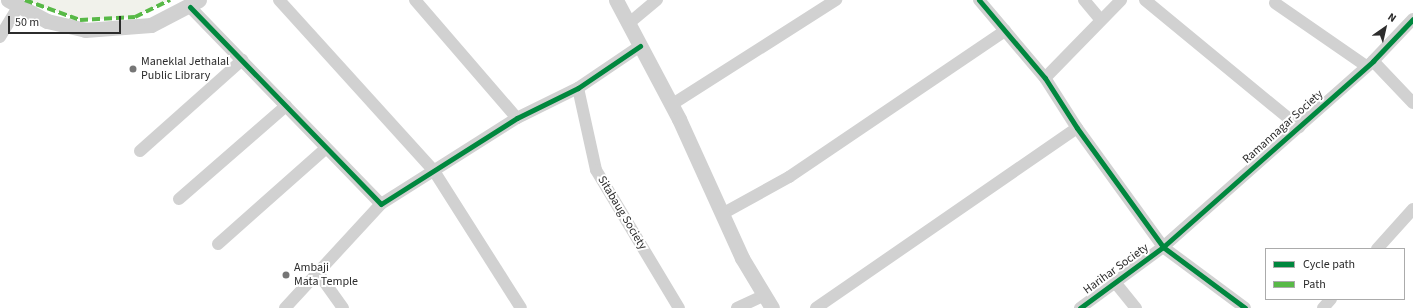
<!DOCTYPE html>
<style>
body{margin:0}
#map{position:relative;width:1413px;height:308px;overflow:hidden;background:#fff;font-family:"Source Sans 3",sans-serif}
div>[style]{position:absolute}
.green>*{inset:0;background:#f1f2eb}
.minor>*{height:12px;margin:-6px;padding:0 6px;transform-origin:6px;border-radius:6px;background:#d1d1d1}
.tertiary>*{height:15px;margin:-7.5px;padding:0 7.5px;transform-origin:7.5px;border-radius:7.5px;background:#d1d1d1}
.quiet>*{height:4px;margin-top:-2px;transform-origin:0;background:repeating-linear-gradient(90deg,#58b947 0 8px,transparent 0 12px)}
.cycleway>*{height:5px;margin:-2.5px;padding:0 2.5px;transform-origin:2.5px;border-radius:2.5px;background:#00873e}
.dots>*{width:11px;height:11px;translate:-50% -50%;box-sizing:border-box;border:2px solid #fff;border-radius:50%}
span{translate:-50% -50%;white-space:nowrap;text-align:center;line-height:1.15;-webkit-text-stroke:4px #fff;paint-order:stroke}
.poi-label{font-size:12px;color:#2c2c2c}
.left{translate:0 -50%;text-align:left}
.street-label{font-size:12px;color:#2c2c2c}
.legend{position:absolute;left:1265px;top:248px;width:140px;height:52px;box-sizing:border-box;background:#fff;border:1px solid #ababab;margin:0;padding:5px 7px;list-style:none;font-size:12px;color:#2c2c2c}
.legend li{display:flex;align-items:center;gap:8px;height:20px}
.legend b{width:20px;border:1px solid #ababab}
.north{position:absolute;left:1365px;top:8px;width:40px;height:40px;-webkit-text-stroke:3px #fff;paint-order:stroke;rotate:34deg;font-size:11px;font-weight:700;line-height:16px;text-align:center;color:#2c2c2c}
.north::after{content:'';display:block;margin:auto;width:14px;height:18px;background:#2c2c2c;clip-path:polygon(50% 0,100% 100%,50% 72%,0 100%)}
.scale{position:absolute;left:8px;top:16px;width:113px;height:18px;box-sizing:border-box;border:2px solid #2c2c2c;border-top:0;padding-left:5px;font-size:12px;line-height:14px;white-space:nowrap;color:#2c2c2c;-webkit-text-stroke:3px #fff;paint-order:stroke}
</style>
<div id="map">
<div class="green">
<i style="clip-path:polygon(25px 0,170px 0,135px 17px,80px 20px)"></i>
</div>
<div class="minor">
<i style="left:279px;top:0;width:231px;rotate:47.8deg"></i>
<i style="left:434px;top:171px;width:162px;rotate:57.6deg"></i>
<i style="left:415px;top:0;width:156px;rotate:49.2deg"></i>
<i style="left:979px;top:0;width:102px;rotate:49.8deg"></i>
<i style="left:1045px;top:78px;width:59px;rotate:57.4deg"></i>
<i style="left:1077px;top:128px;width:147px;rotate:54.1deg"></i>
<i style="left:1163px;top:247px;width:102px;rotate:36.6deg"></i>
<i style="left:1084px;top:0;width:26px;rotate:50deg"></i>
<i style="left:1145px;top:0;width:200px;rotate:39.5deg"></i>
<i style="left:1275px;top:3px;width:111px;rotate:34.7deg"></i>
<i style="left:190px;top:7px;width:274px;rotate:45.9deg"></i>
<i style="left:381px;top:204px;width:161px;rotate:-32.3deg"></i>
<i style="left:517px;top:118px;width:68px;rotate:-26.2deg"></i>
<i style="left:578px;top:88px;width:75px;rotate:-34.1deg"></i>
<i style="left:628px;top:24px;width:38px;rotate:-40deg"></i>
<i style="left:0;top:37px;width:35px;rotate:-59deg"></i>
<i style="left:1373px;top:61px;width:58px;rotate:46.4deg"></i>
<i style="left:1045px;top:78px;width:109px;rotate:-45.7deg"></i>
<i style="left:578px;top:88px;width:84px;rotate:77.6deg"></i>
<i style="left:596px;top:170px;width:161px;rotate:59deg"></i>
<i style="left:671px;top:105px;width:196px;rotate:-32.5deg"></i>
<i style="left:140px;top:151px;width:137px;rotate:-41.7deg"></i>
<i style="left:179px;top:199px;width:142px;rotate:-41deg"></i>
<i style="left:722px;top:214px;width:77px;rotate:-28.9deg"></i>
<i style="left:789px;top:177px;width:261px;rotate:-34.1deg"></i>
<i style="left:218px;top:244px;width:144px;rotate:-41.6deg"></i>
<i style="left:1377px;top:249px;width:54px;rotate:-48deg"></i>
<i style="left:318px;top:273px;width:43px;rotate:54.5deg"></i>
<i style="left:1114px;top:281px;width:35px;rotate:51deg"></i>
<i style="left:285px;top:308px;width:142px;rotate:-47.3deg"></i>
<i style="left:737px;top:308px;width:31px;rotate:-25deg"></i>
<i style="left:816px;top:308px;width:317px;rotate:-34.6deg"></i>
<i style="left:1080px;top:308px;width:103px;rotate:-36.3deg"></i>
<i style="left:1163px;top:247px;width:281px;rotate:-41.5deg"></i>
<i style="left:1373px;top:61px;width:58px;rotate:-46.4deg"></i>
<i style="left:1323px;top:308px;width:12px;rotate:-48deg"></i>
</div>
<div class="tertiary">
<i style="left:8px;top:0;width:44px;rotate:28.3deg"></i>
<i style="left:47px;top:21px;width:39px;rotate:13deg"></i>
<i style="left:85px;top:30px;width:66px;rotate:-4.3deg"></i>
<i style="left:151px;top:25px;width:54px;rotate:-27.5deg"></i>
<i style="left:616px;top:0;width:135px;rotate:62.1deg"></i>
<i style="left:679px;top:119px;width:153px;rotate:65.6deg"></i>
<i style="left:742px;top:258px;width:58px;rotate:59deg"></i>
</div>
<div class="quiet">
<i style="left:25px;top:0;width:59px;rotate:20deg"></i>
<i style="left:80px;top:20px;width:55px;rotate:-3.1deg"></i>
<i style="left:135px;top:17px;width:39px;rotate:-26deg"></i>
</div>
<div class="cycleway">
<i style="left:979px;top:0;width:102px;rotate:49.8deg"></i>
<i style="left:1045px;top:78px;width:59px;rotate:57.4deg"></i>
<i style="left:1077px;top:128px;width:147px;rotate:54.1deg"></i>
<i style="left:1163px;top:247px;width:102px;rotate:36.6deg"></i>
<i style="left:190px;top:7px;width:274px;rotate:45.9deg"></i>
<i style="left:381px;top:204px;width:161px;rotate:-32.3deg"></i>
<i style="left:517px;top:118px;width:68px;rotate:-26.2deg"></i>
<i style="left:578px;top:88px;width:75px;rotate:-34.1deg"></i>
<i style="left:1080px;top:308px;width:103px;rotate:-36.3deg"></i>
<i style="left:1163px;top:247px;width:281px;rotate:-41.5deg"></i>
<i style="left:1373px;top:61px;width:58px;rotate:-46.4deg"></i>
</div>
<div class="dots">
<i style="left:133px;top:69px;background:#767676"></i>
<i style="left:286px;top:275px;background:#767676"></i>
</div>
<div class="poi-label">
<span class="left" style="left:141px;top:69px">Maneklal Jethalal<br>Public Library</span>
<span class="left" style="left:294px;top:275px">Ambaji<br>Mata Temple</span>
</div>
<div class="street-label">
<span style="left:1283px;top:127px;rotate:-42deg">Ramannagar Society</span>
<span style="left:622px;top:213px;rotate:59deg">Sitabaug Society</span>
<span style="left:1116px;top:269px;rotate:-36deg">Harihar Society</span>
</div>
<ul class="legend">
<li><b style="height:5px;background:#00873e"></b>Cycle path</li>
<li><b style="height:5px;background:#58b947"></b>Path</li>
</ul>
<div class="north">N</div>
<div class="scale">50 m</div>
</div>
